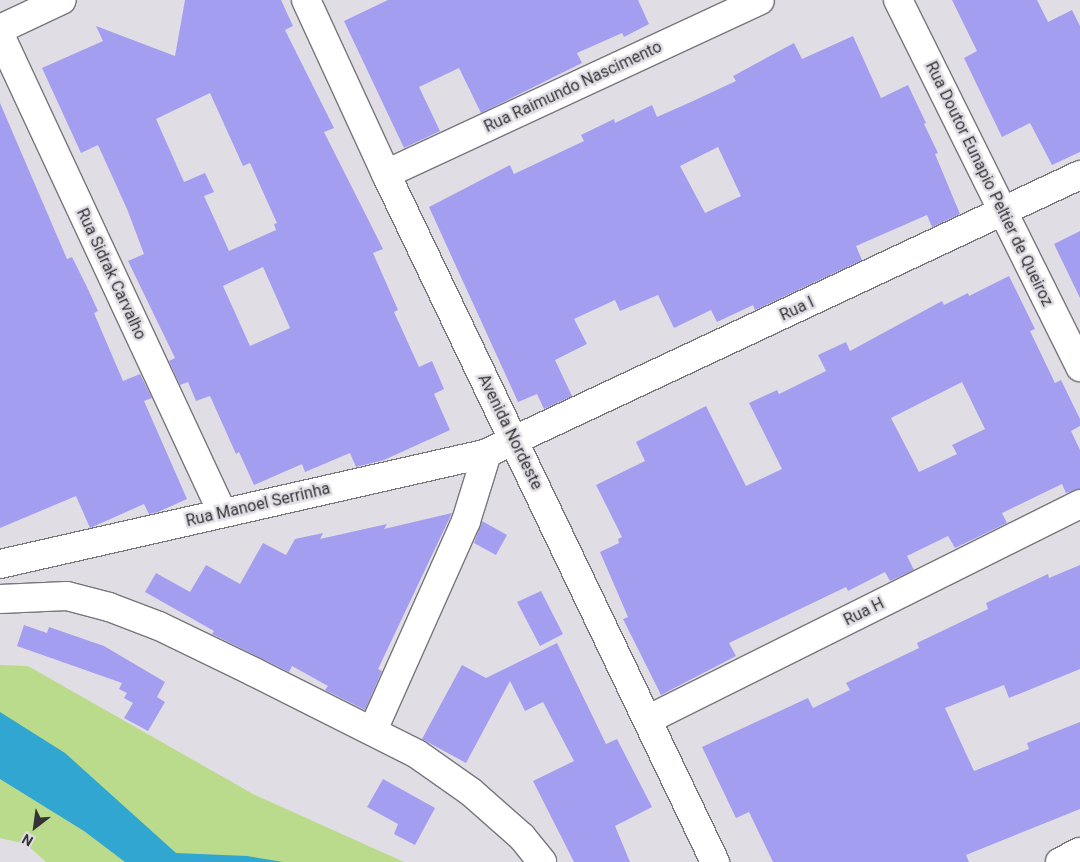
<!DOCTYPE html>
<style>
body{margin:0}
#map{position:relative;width:1080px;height:862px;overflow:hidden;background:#e0dee4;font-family:Roboto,sans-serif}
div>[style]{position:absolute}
.green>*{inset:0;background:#bada8c}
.water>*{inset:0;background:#30a6d0}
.building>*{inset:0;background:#a49ef0}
.roads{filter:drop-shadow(1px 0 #77767b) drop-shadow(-1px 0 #77767b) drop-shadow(0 1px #77767b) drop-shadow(0 -1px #77767b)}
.minor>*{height:28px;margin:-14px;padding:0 14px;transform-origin:14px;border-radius:14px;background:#fff}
span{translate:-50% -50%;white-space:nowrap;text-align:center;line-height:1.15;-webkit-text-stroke:5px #e0dee4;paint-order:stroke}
.street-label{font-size:16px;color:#343436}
.north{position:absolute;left:10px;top:802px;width:50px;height:50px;-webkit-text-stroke:4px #e0dee4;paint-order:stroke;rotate:210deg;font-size:14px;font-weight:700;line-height:20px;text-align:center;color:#343436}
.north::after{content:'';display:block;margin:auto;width:18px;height:22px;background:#343436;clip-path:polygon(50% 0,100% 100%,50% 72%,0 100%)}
</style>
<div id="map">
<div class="green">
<i style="clip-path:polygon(0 665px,28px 666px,253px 794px,404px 862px,46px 862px,26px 844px,0 838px)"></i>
</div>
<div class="water">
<i style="clip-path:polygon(0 712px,65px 753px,176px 853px,247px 856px,283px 862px,125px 862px,84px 831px,0 779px)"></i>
</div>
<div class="building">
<i style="clip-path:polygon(evenodd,185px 0,281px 0,293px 26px,285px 30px,334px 128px,324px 132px,383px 249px,373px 253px,398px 310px,394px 312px,419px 367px,432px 361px,444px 389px,434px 394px,450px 430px,384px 460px,356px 467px,350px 453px,305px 472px,302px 464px,254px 485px,239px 452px,236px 454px,210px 396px,196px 401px,188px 382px,180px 385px,169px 361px,175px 358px,128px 261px,144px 254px,127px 209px,98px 145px,81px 153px,42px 68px,103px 41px,96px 26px,175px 56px,185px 0,210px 93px,243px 166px,250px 163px,277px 223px,274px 224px,276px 230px,229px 251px,204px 196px,214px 192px,205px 173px,184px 182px,156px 119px,210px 93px,185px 0,263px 267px,290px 328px,250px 346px,223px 286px,263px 267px)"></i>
<i style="clip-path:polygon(388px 0,638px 0,649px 24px,624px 37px,622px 33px,577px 53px,582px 63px,481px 113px,459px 68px,419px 87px,440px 131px,404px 148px,344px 21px)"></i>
<i style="clip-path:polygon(952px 0,1037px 0,1048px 22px,1072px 10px,1080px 26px,1080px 152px,1052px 165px,1030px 123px,1002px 137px,964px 58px,977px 51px)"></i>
<i style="clip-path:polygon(evenodd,853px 36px,881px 98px,908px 85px,926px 123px,924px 124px,938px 153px,935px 154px,960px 214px,932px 227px,927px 215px,856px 246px,862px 260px,755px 310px,753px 305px,717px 322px,711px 310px,674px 328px,658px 295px,620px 311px,615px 300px,574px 319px,587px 344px,555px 360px,572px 396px,544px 409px,537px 394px,518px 402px,429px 207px,510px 165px,514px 174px,584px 141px,581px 135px,614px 119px,615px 123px,652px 105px,657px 117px,693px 101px,736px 81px,733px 76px,794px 43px,802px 59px,853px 36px,718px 147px,741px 196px,705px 213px,680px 166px,718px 147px)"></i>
<i style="clip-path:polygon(0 103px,67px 259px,72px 257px,87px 287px,98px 311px,94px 313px,123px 381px,140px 374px,152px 398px,144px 401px,187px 499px,158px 512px,149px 514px,144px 504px,90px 528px,76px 496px,0 528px)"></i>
<i style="clip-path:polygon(1080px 231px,1080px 298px,1054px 244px)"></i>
<i style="clip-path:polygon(evenodd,1009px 276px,1035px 329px,1030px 331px,1055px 383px,1061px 380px,1080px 419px,1080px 426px,1071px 431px,1080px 450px,1080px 489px,1066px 493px,1062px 484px,1002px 513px,1007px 523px,955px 548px,948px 536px,907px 556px,914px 570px,890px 581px,885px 572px,848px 591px,846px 587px,729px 643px,736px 656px,661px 695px,623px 619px,628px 617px,600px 552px,619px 543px,618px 539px,622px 537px,596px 485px,645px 461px,636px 442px,706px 406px,746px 486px,782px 469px,749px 403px,777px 390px,779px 394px,826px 371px,818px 355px,846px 342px,850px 351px,942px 301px,944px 305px,968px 293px,969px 296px,1009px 276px,962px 382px,985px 429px,952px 445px,957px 454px,919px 472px,891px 418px,962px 382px)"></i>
<i style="clip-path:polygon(452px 513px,378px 669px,382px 671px,365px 710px,325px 690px,328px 686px,292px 666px,289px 672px,212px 634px,214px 631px,145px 592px,156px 573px,190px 592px,206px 565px,240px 584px,263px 543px,286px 555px,295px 539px,323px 533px,320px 539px,387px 524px,384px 529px)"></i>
<i style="clip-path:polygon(482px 521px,507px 535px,496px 555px,474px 543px)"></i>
<i style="clip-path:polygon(1080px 565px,1080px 669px,1009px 698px,1004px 685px,945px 708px,974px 771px,1029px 749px,1027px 743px,1080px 722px,1080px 809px,966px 855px,969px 862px,773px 862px,749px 812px,736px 818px,702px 747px,808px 698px,813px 708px,850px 690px,846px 683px,919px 648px,917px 643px,988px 609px,986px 603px,1048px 574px,1049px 578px)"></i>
<i style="clip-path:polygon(541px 591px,563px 634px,540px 646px,517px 602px)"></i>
<i style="clip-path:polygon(24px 625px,47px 633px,49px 627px,104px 646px,165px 682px,157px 697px,165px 702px,148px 731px,124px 718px,133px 703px,124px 698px,127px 693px,119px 689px,122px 683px,17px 646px)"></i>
<i style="clip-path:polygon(557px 643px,606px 744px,617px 739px,652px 807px,615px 826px,630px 862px,574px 862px,533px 781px,574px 761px,543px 702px,525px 711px,510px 681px,466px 763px,422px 739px,462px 665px,486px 678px)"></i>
<i style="clip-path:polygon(383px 779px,435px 808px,415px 845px,394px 834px,398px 824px,367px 807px)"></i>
</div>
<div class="roads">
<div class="minor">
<i style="left:306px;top:0;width:192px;rotate:65.3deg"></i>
<i style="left:386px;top:174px;width:763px;rotate:64.44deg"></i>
<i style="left:898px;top:0;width:410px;rotate:63.6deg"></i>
<i style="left:0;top:29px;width:68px;rotate:-25.1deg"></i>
<i style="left:0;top:35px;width:526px;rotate:65.04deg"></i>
<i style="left:386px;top:174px;width:412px;rotate:-24.9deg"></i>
<i style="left:0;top:564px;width:499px;rotate:-12.8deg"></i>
<i style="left:487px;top:453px;width:655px;rotate:-25.12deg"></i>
<i style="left:0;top:599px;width:67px;rotate:-2.6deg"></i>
<i style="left:67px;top:596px;width:43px;rotate:14.7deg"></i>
<i style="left:109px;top:607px;width:53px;rotate:20.8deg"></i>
<i style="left:159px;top:626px;width:106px;rotate:25.8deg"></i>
<i style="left:254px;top:672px;width:182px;rotate:26.7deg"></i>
<i style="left:417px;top:754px;width:66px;rotate:35.1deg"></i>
<i style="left:471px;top:792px;width:68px;rotate:41.4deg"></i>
<i style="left:522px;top:837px;width:32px;rotate:51deg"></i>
<i style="left:649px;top:719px;width:482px;rotate:-26.5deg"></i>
<i style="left:373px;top:730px;width:229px;rotate:-66deg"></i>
<i style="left:466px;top:521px;width:71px;rotate:-72.8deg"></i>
<i style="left:1060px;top:862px;width:22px;rotate:-27deg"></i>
</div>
</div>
<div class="street-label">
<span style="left:573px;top:87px;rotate:-25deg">Rua Raimundo Nascimento</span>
<span style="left:989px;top:184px;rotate:64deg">Rua Doutor Eunapio Peltier de Queiroz</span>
<span style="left:111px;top:274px;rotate:65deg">Rua Sidrak Carvalho</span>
<span style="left:797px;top:309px;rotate:-25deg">Rua I</span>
<span style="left:510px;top:432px;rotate:64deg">Avenida Nordeste</span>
<span style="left:258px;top:505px;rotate:-13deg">Rua Manoel Serrinha</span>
<span style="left:864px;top:612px;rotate:-26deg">Rua H</span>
</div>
<div class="north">N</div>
</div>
